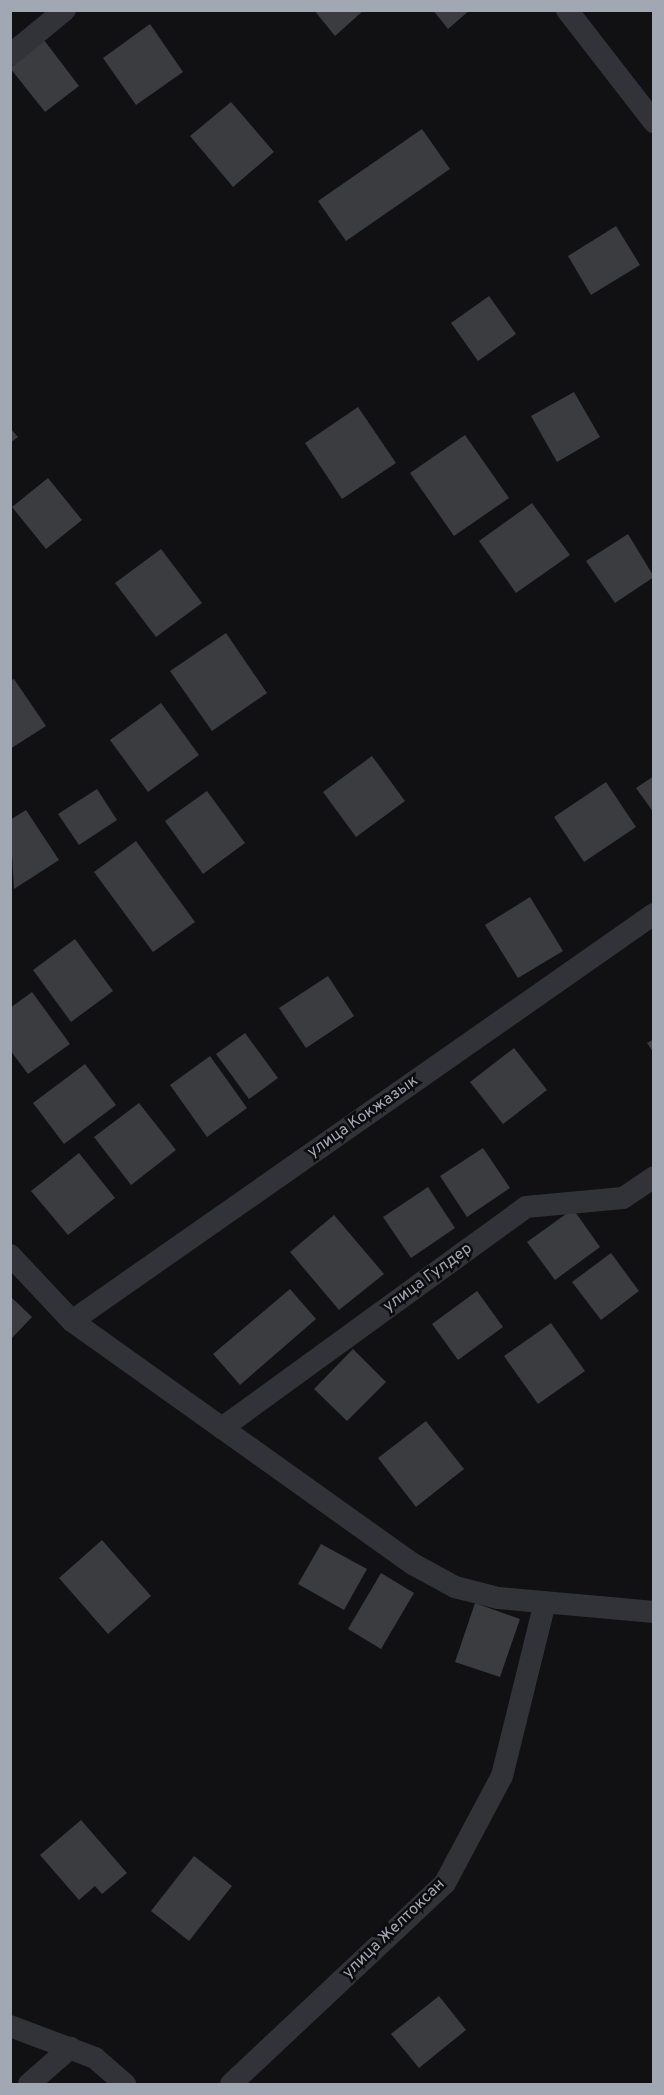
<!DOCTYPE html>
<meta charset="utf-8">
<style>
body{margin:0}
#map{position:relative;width:664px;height:2095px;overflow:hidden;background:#111113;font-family:Overpass,sans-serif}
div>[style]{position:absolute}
.building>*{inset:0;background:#3b3c40}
.minor>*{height:22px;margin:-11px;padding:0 11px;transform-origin:11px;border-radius:11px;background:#323338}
span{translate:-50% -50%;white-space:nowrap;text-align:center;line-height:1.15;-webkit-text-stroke:5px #0c0c0e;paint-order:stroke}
.street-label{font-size:16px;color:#a2a7b4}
.frame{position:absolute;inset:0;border:12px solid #a2a7b4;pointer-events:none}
</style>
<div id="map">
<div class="building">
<i style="clip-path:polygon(314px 10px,364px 10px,335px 36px)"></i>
<i style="clip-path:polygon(433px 10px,470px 10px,448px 29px)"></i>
<i style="clip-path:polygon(150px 24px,183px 72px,136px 105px,103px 58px)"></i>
<i style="clip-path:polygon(44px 40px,79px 86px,45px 112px,10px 68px)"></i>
<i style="clip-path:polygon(231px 102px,274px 152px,233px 187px,190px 136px)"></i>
<i style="clip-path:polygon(422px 129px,450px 169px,346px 241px,318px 201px)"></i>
<i style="clip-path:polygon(616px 226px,640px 265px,591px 295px,568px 256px)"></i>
<i style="clip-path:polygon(489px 296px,516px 334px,478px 361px,451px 323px)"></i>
<i style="clip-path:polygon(574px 392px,600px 437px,557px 462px,531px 416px)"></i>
<i style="clip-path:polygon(358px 407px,396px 463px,342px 499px,305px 443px)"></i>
<i style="clip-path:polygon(10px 428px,18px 437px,10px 443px)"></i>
<i style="clip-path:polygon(465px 435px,509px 498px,454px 536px,410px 473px)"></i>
<i style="clip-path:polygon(48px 478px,82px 520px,46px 549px,12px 507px)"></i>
<i style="clip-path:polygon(532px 503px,570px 555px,516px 593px,479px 541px)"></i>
<i style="clip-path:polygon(628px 534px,654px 577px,615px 603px,586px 561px)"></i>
<i style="clip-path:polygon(161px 549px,202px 603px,156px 637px,115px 583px)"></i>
<i style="clip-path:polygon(226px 633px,267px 693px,212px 731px,170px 671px)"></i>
<i style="clip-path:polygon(14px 679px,46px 726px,10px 749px,10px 681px)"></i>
<i style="clip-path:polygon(161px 703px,199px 755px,148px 792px,110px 740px)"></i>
<i style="clip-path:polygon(372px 756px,405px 801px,356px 837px,323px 792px)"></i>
<i style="clip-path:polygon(654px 776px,654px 813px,636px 788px)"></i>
<i style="clip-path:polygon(606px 782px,636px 827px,584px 862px,554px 817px)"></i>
<i style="clip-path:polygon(97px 789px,117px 820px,79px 845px,58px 814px)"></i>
<i style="clip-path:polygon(207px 791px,245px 843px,203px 874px,165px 821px)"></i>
<i style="clip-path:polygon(26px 810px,59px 860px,14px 889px,10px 820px)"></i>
<i style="clip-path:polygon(136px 841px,195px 922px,153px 952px,94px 872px)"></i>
<i style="clip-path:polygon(530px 897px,563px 951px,518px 978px,485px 925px)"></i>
<i style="clip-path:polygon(75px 939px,113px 991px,71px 1022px,33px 970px)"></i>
<i style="clip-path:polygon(328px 976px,354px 1016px,306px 1048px,279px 1008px)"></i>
<i style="clip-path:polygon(32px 992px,70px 1044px,28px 1074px,10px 1050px,10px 1008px)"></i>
<i style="clip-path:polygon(245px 1033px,278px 1078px,249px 1099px,216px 1054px)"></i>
<i style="clip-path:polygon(654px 1039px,654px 1053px,647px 1043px)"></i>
<i style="clip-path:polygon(514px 1048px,547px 1090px,503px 1124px,470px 1082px)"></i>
<i style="clip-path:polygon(210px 1056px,247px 1108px,207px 1137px,170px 1085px)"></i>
<i style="clip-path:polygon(85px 1064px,116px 1105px,64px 1144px,33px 1103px)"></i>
<i style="clip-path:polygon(139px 1103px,176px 1150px,131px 1185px,94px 1137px)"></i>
<i style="clip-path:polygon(483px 1148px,510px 1188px,467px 1217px,440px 1176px)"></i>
<i style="clip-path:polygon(79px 1153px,115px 1198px,68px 1235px,31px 1191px)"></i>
<i style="clip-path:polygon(428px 1187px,455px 1228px,411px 1258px,383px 1217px)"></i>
<i style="clip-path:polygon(573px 1209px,600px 1247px,555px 1280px,527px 1242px)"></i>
<i style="clip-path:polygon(334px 1215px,384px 1274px,339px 1310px,290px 1252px)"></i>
<i style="clip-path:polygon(611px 1253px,639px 1291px,601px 1320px,572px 1282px)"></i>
<i style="clip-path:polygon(290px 1289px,316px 1319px,240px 1385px,213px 1354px)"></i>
<i style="clip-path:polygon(477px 1291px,503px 1327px,458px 1360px,432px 1324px)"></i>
<i style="clip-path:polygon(10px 1296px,32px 1317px,10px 1340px)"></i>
<i style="clip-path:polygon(551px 1323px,585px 1371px,538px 1404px,504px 1356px)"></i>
<i style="clip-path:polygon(353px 1349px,386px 1382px,347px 1421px,314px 1389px)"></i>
<i style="clip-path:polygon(426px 1421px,464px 1469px,416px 1507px,378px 1458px)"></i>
<i style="clip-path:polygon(102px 1540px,151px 1596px,108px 1634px,59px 1578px)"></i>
<i style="clip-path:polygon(321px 1544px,367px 1569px,344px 1610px,298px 1584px)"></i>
<i style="clip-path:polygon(381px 1573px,414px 1593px,381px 1649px,348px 1629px)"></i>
<i style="clip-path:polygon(475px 1603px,520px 1619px,500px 1677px,455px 1662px)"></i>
<i style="clip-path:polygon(81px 1820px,127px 1873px,102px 1894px,95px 1886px,79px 1900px,40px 1855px)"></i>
<i style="clip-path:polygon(194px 1856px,232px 1886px,189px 1941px,151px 1911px)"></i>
<i style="clip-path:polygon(439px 1996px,466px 2030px,419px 2068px,391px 2034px)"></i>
</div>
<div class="minor">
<i style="left:567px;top:10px;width:142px;rotate:52.2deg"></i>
<i style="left:10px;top:55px;width:71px;rotate:-39.3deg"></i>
<i style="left:10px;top:1255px;width:91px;rotate:46.8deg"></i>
<i style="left:72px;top:1321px;width:419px;rotate:35.5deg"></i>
<i style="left:413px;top:1564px;width:48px;rotate:28.7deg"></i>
<i style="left:455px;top:1587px;width:44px;rotate:14.3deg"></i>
<i style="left:498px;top:1598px;width:157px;rotate:5.1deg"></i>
<i style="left:72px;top:1321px;width:710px;rotate:-34.97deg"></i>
<i style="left:222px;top:1428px;width:376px;rotate:-36deg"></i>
<i style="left:526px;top:1207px;width:97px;rotate:-5.3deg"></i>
<i style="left:623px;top:1198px;width:37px;rotate:-34deg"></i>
<i style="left:10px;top:2026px;width:91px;rotate:20.6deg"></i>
<i style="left:95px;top:2058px;width:40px;rotate:41deg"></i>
<i style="left:29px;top:2084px;width:55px;rotate:-41.3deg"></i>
<i style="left:231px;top:2084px;width:294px;rotate:-43.2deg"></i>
<i style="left:445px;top:1883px;width:121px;rotate:-62deg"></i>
<i style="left:502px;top:1776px;width:179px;rotate:-76.1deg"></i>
</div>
<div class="street-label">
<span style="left:363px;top:1117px;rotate:-35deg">улица Кокжазык</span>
<span style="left:428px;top:1278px;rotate:-36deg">улица Гулдер</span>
<span style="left:394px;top:1929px;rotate:-44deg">улица Желтоксан</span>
</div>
<div class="frame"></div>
</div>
